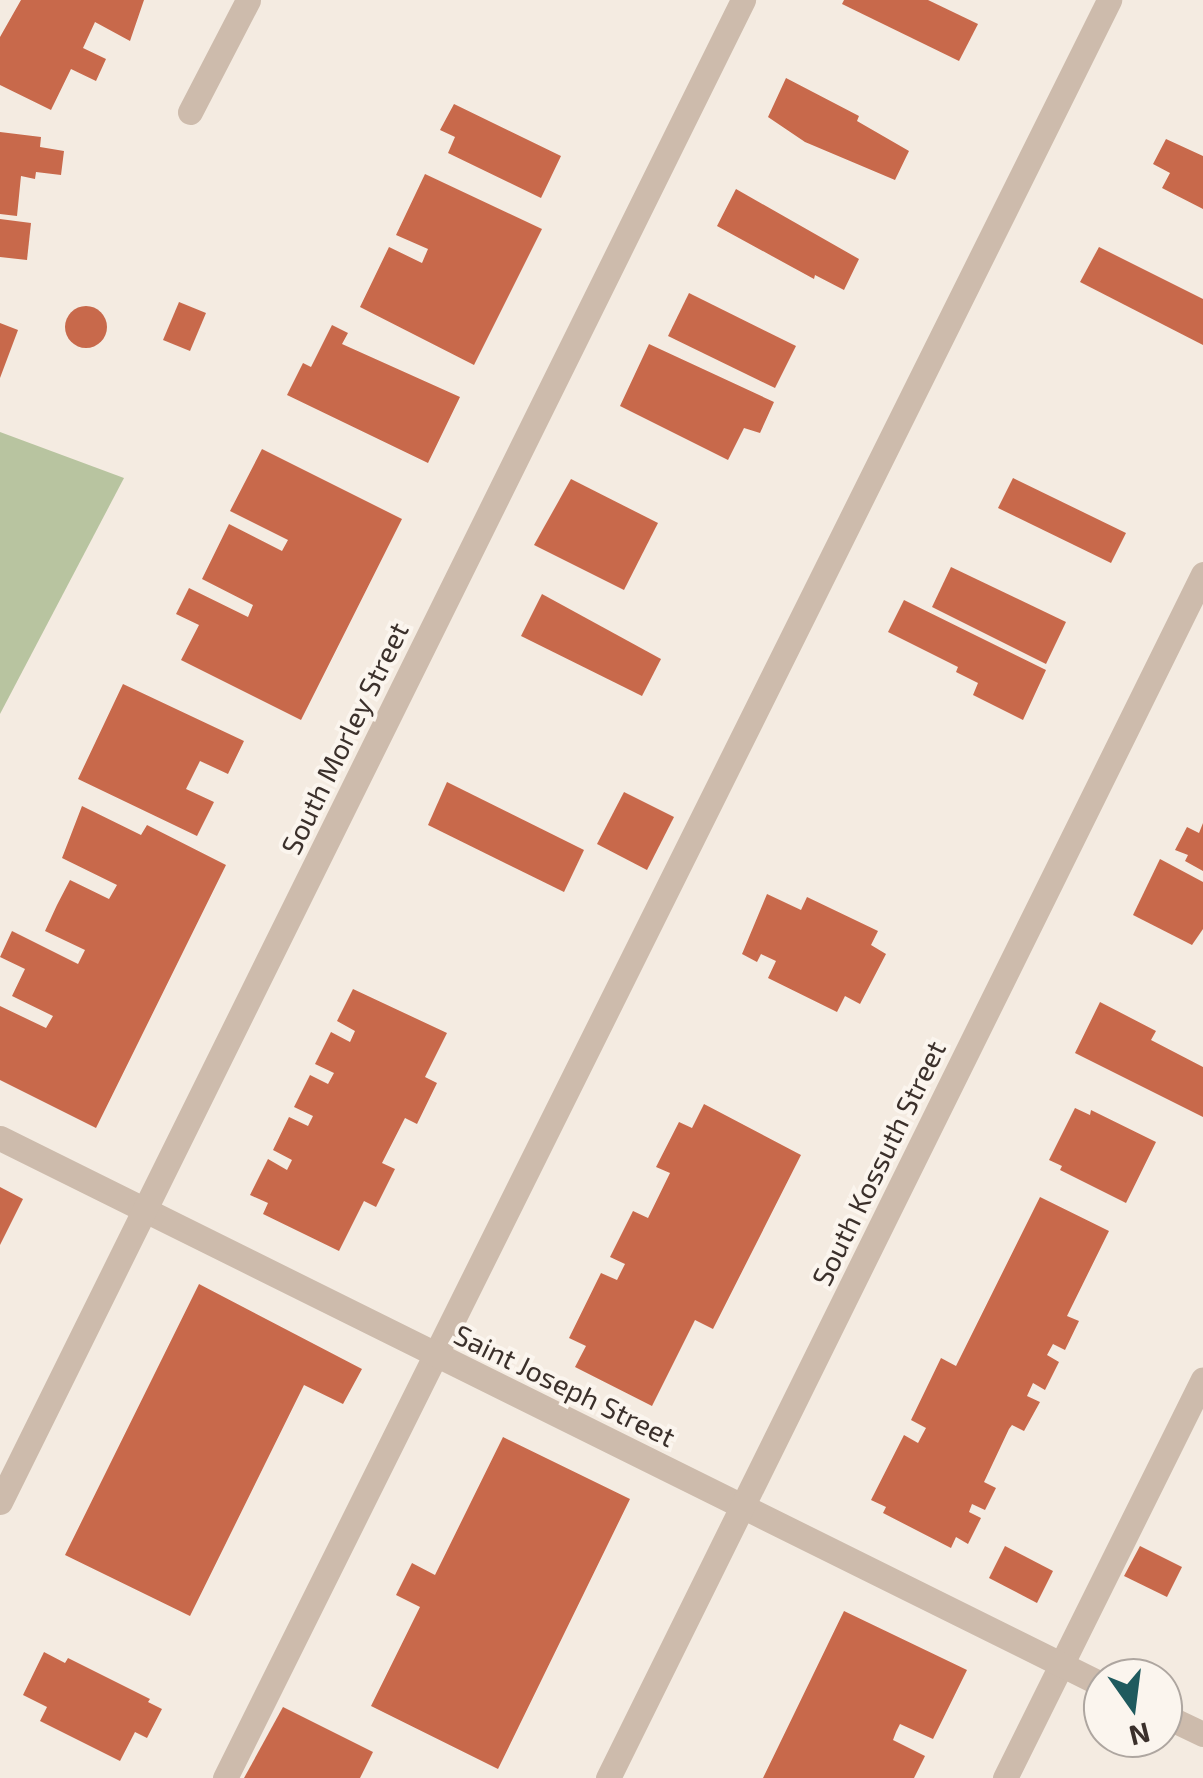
<!DOCTYPE html>
<style>
body{margin:0}
#map{position:relative;width:1203px;height:1778px;overflow:hidden;background:#f4ebe1;font-family:"Exo 2",sans-serif}
div>[style]{position:absolute}
.green>*{inset:0;background:#b8c4a0}
.building>*{inset:0;background:#c8694b}
.round{border-radius:50%}
.lane>*{height:25px;margin:-12.5px;padding:0 12.5px;transform-origin:12.5px;border-radius:12.5px;background:#cdbbac}
.street>*{height:25px;margin:-12.5px;padding:0 12.5px;transform-origin:12.5px;border-radius:12.5px;background:#cdbbac}
span{translate:-50% -50%;white-space:nowrap;text-align:center;line-height:1.15;-webkit-text-stroke:8px #fbf5ee;paint-order:stroke}
.street-label{font-size:28px;color:#3b302b}
.north{position:absolute;left:1083px;top:1658px;width:100px;height:100px;box-sizing:border-box;background:#fbf5ee;border:2px solid #aea6a0;border-radius:50%;rotate:166deg;font-size:28px;font-weight:700;line-height:40px;text-align:center;color:#3b302b}
.north::after{content:'';display:block;margin:auto;width:35px;height:45px;background:#1f5a5e;clip-path:polygon(50% 0,100% 100%,50% 72%,0 100%)}
</style>
<div id="map">
<div class="green">
<i style="clip-path:polygon(0 432px,124px 478px,0 714px)"></i>
</div>
<div class="building">
<i style="clip-path:polygon(21px 0,144px 0,130px 41px,95px 22px,83px 48px,106px 59px,96px 81px,71px 69px,51px 110px,0 85px,0 37px)"></i>
<i style="clip-path:polygon(844px 0,928px 0,978px 24px,959px 61px,842px 4px)"></i>
<i style="clip-path:polygon(786px 78px,859px 116px,857px 121px,909px 151px,895px 180px,805px 142px,768px 117px)"></i>
<i style="clip-path:polygon(454px 104px,561px 156px,541px 198px,448px 153px,455px 137px,440px 130px)"></i>
<i style="clip-path:polygon(0 132px,41px 137px,40px 147px,64px 151px,61px 175px,36px 172px,35px 179px,21px 176px,17px 216px,0 214px)"></i>
<i style="clip-path:polygon(1166px 139px,1203px 156px,1203px 209px,1162px 188px,1170px 173px,1153px 164px)"></i>
<i style="clip-path:polygon(425px 174px,542px 229px,474px 365px,360px 307px,389px 247px,422px 263px,428px 249px,396px 235px)"></i>
<i style="clip-path:polygon(736px 189px,859px 259px,844px 290px,815px 275px,814px 279px,717px 226px)"></i>
<i style="clip-path:polygon(0 219px,31px 223px,27px 260px,0 257px)"></i>
<i style="clip-path:polygon(1099px 247px,1203px 299px,1203px 345px,1080px 282px)"></i>
<i style="clip-path:polygon(689px 293px,796px 346px,775px 388px,668px 336px)"></i>
<i style="clip-path:polygon(179px 302px,206px 313px,190px 351px,163px 340px)"></i>
<i class="round" style="left:65px;top:306px;width:42px;height:42px"></i>
<i style="clip-path:polygon(0 323px,18px 330px,0 378px)"></i>
<i style="clip-path:polygon(332px 325px,348px 333px,342px 344px,460px 397px,428px 463px,287px 395px,303px 363px,311px 367px)"></i>
<i style="clip-path:polygon(649px 344px,774px 402px,760px 433px,744px 428px,728px 460px,620px 406px)"></i>
<i style="clip-path:polygon(262px 449px,402px 519px,301px 720px,181px 660px,199px 625px,176px 614px,189px 588px,248px 617px,253px 605px,202px 579px,229px 524px,282px 551px,288px 540px,230px 511px)"></i>
<i style="clip-path:polygon(1013px 478px,1126px 533px,1111px 563px,998px 508px)"></i>
<i style="clip-path:polygon(571px 479px,658px 523px,624px 590px,534px 545px)"></i>
<i style="clip-path:polygon(951px 567px,1066px 622px,1046px 664px,932px 607px)"></i>
<i style="clip-path:polygon(542px 594px,661px 659px,642px 696px,521px 636px)"></i>
<i style="clip-path:polygon(904px 600px,1046px 670px,1023px 720px,973px 695px,978px 683px,956px 672px,958px 667px,888px 632px)"></i>
<i style="clip-path:polygon(123px 684px,244px 741px,228px 774px,200px 761px,186px 789px,214px 802px,197px 836px,78px 779px)"></i>
<i style="clip-path:polygon(447px 782px,584px 850px,564px 892px,428px 825px)"></i>
<i style="clip-path:polygon(624px 792px,674px 817px,647px 870px,597px 844px)"></i>
<i style="clip-path:polygon(82px 806px,141px 835px,147px 825px,226px 865px,96px 1128px,0 1080px,0 1006px,46px 1028px,53px 1016px,12px 996px,25px 969px,0 957px,12px 931px,78px 964px,85px 950px,45px 931px,57px 905px,70px 880px,109px 899px,117px 885px,62px 858px)"></i>
<i style="clip-path:polygon(1203px 823px,1203px 871px,1185px 861px,1188px 855px,1175px 850px,1187px 827px,1199px 833px)"></i>
<i style="clip-path:polygon(1160px 859px,1203px 882px,1203px 929px,1192px 945px,1133px 915px)"></i>
<i style="clip-path:polygon(767px 894px,801px 910px,807px 897px,878px 931px,871px 945px,886px 954px,860px 1004px,845px 996px,837px 1012px,768px 978px,776px 961px,761px 954px,757px 962px,742px 954px)"></i>
<i style="clip-path:polygon(353px 989px,447px 1033px,425px 1077px,437px 1083px,417px 1124px,405px 1118px,382px 1163px,395px 1169px,376px 1207px,364px 1201px,339px 1251px,263px 1214px,268px 1203px,250px 1195px,268px 1159px,287px 1170px,292px 1160px,273px 1150px,289px 1117px,308px 1126px,313px 1116px,294px 1107px,310px 1075px,328px 1084px,334px 1073px,315px 1064px,331px 1032px,350px 1042px,355px 1031px,337px 1021px)"></i>
<i style="clip-path:polygon(1100px 1002px,1156px 1031px,1151px 1040px,1203px 1067px,1203px 1117px,1075px 1053px)"></i>
<i style="clip-path:polygon(704px 1104px,801px 1155px,713px 1329px,695px 1320px,652px 1406px,575px 1367px,586px 1346px,569px 1338px,601px 1273px,617px 1280px,625px 1264px,610px 1257px,633px 1211px,648px 1218px,670px 1173px,656px 1167px,679px 1122px,692px 1128px)"></i>
<i style="clip-path:polygon(1075px 1108px,1090px 1115px,1091px 1110px,1156px 1142px,1126px 1203px,1060px 1170px,1062px 1166px,1049px 1160px)"></i>
<i style="clip-path:polygon(0 1187px,23px 1199px,0 1245px)"></i>
<i style="clip-path:polygon(1040px 1197px,1109px 1231px,1067px 1316px,1079px 1321px,1065px 1350px,1053px 1344px,1047px 1355px,1059px 1362px,1045px 1390px,1033px 1383px,1027px 1396px,1040px 1402px,1024px 1431px,1012px 1425px,1009px 1429px,984px 1482px,996px 1488px,985px 1510px,972px 1504px,969px 1512px,981px 1518px,968px 1544px,956px 1537px,951px 1548px,883px 1513px,886px 1507px,871px 1500px,904px 1435px,918px 1443px,926px 1428px,911px 1420px,941px 1358px,956px 1366px)"></i>
<i style="clip-path:polygon(199px 1284px,362px 1369px,343px 1404px,304px 1385px,190px 1616px,65px 1555px)"></i>
<i style="clip-path:polygon(503px 1437px,630px 1499px,498px 1769px,371px 1706px,420px 1607px,396px 1595px,412px 1563px,435px 1575px)"></i>
<i style="clip-path:polygon(1005px 1546px,1053px 1571px,1037px 1603px,989px 1578px)"></i>
<i style="clip-path:polygon(1140px 1546px,1182px 1567px,1167px 1597px,1124px 1576px)"></i>
<i style="clip-path:polygon(844px 1611px,967px 1670px,933px 1739px,900px 1724px,896px 1732px,893px 1740px,925px 1756px,914px 1778px,763px 1778px)"></i>
<i style="clip-path:polygon(44px 1652px,65px 1663px,68px 1658px,150px 1699px,148px 1702px,162px 1709px,147px 1738px,135px 1732px,120px 1761px,40px 1721px,47px 1707px,23px 1695px)"></i>
<i style="clip-path:polygon(283px 1707px,373px 1752px,360px 1778px,244px 1778px)"></i>
</div>
<div class="lane">
<i style="left:190px;top:112px;width:126px;rotate:-62.6deg"></i>
<i style="left:225px;top:1778px;width:1986px;rotate:-63.56deg"></i>
<i style="left:1005px;top:1778px;width:445px;rotate:-63.6deg"></i>
</div>
<div class="street">
<i style="left:0;top:1138px;width:1231px;rotate:26.38deg"></i>
<i style="left:0;top:1502px;width:1676px;rotate:-63.68deg"></i>
<i style="left:1163px;top:1715px;width:44px;rotate:25.4deg"></i>
<i style="left:608px;top:1778px;width:1343px;rotate:-63.7deg"></i>
</div>
<div class="street-label">
<span style="left:344px;top:738px;rotate:-64deg">South Morley Street</span>
<span style="left:878px;top:1163px;rotate:-64deg">South Kossuth Street</span>
<span style="left:565px;top:1385px;rotate:26deg">Saint Joseph Street</span>
</div>
<div class="north">N</div>
</div>
